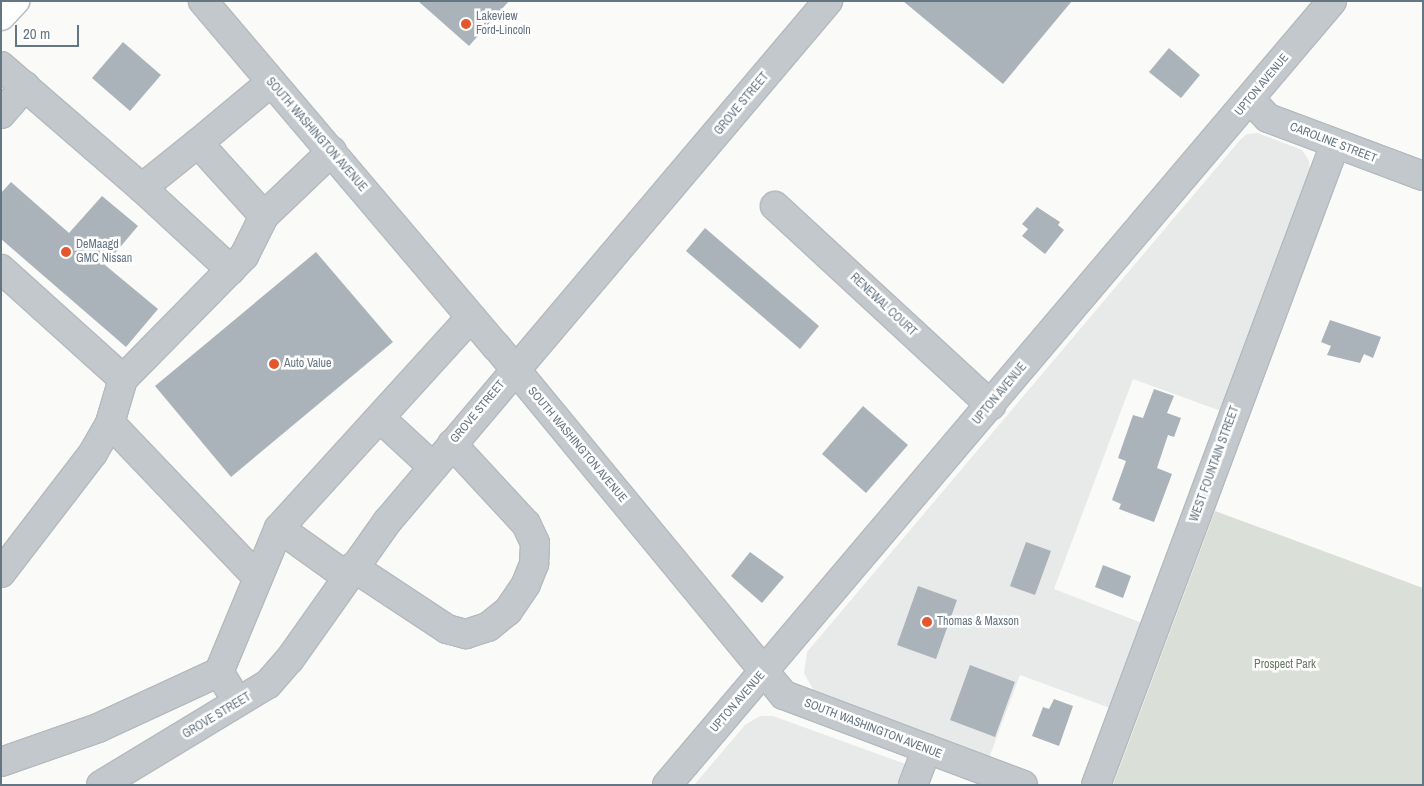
<!DOCTYPE html>
<style>
body{margin:0}
#map{position:relative;width:1424px;height:786px;overflow:hidden;background:#fafaf8;font-family:"Archivo Narrow",sans-serif}
div>[style]{position:absolute}
.built>*{inset:0;background:#e8e9e9}
.green>*{inset:0;background:#dadfd7}
.building>*{inset:0;background:#aab3b9}
.roads{filter:drop-shadow(1px 0 #b5babe) drop-shadow(-1px 0 #b5babe) drop-shadow(0 1px #b5babe) drop-shadow(0 -1px #b5babe)}
.minor>*{height:28px;margin:-14px;padding:0 14px;transform-origin:14px;border-radius:14px;background:#c3c8cc}
.major>*{height:28px;margin:-14px;padding:0 14px;transform-origin:14px;border-radius:14px;background:#fff}
.dots>*{width:14px;height:14px;translate:-50% -50%;box-sizing:border-box;border:2px solid #fff;border-radius:50%}
span{translate:-50% -50%;white-space:nowrap;text-align:center;line-height:1.15;-webkit-text-stroke:5px #fff;paint-order:stroke}
.poi-label{font-size:12px;color:#657683}
.left{translate:0 -50%;text-align:left}
.street-label{font-size:12px;color:#657683}
.park-label{font-size:12px;color:#687a64}
.frame{position:absolute;inset:0;border:2px solid #657683;pointer-events:none}
.scale{position:absolute;left:15px;top:25px;width:64px;height:22px;box-sizing:border-box;border:2px solid #657683;border-top:0;padding-left:6px;font-size:15px;line-height:18px;white-space:nowrap;color:#657683;-webkit-text-stroke:4px #fff;paint-order:stroke}
</style>
<div id="map">
<div class="built">
<i style="clip-path:polygon(1258px 133px,1302px 150px,1309px 161px,1310px 170px,1221px 411px,1133px 379px,1054px 589px,1142px 623px,1110px 708px,1020px 675px,989px 758px,815px 693px,804px 673px,807px 652px,1240px 140px,1247px 134px)"></i>
<i style="clip-path:polygon(760px 716px,773px 716px,908px 765px,905px 785px,694px 785px,745px 725px)"></i>
</div>
<div class="green">
<i style="clip-path:polygon(1215px 511px,1423px 588px,1423px 785px,1113px 785px)"></i>
</div>
<div class="building">
<i style="clip-path:polygon(418px 1px,509px 1px,469px 46px)"></i>
<i style="clip-path:polygon(903px 1px,1072px 1px,1003px 84px)"></i>
<i style="clip-path:polygon(123px 42px,161px 75px,130px 111px,92px 78px)"></i>
<i style="clip-path:polygon(1169px 48px,1200px 75px,1181px 98px,1149px 72px)"></i>
<i style="clip-path:polygon(11px 182px,69px 233px,102px 196px,138px 226px,105px 265px,158px 309px,126px 347px,1px 239px,1px 193px)"></i>
<i style="clip-path:polygon(1037px 207px,1060px 222px,1058px 225px,1064px 230px,1045px 254px,1022px 236px,1028px 229px,1022px 224px)"></i>
<i style="clip-path:polygon(705px 228px,819px 326px,800px 349px,686px 251px)"></i>
<i style="clip-path:polygon(316px 252px,393px 342px,231px 477px,155px 386px)"></i>
<i style="clip-path:polygon(1330px 320px,1381px 337px,1373px 358px,1364px 354px,1360px 363px,1327px 355px,1331px 346px,1321px 342px)"></i>
<i style="clip-path:polygon(1154px 389px,1174px 396px,1167px 413px,1181px 418px,1174px 437px,1168px 435px,1157px 468px,1172px 474px,1154px 522px,1119px 509px,1121px 504px,1112px 500px,1126px 461px,1118px 458px,1133px 415px,1143px 418px)"></i>
<i style="clip-path:polygon(863px 406px,908px 445px,866px 493px,822px 454px)"></i>
<i style="clip-path:polygon(1026px 542px,1051px 551px,1035px 595px,1010px 586px)"></i>
<i style="clip-path:polygon(750px 552px,784px 577px,762px 603px,731px 576px)"></i>
<i style="clip-path:polygon(1103px 565px,1131px 576px,1123px 598px,1095px 587px)"></i>
<i style="clip-path:polygon(918px 586px,957px 600px,936px 659px,897px 645px)"></i>
<i style="clip-path:polygon(970px 665px,1015px 682px,995px 737px,950px 720px)"></i>
<i style="clip-path:polygon(1054px 699px,1073px 706px,1059px 746px,1032px 736px,1043px 707px,1049px 709px)"></i>
</div>
<div class="roads">
<div class="minor">
<i style="left:203px;top:1px;width:453px;rotate:49.7deg"></i>
<i style="left:496px;top:346px;width:452px;rotate:50.5deg"></i>
<i style="left:784px;top:695px;width:255px;rotate:20.6deg"></i>
<i style="left:1px;top:66px;width:186px;rotate:40.9deg"></i>
<i style="left:142px;top:188px;width:72px;rotate:-38.8deg"></i>
<i style="left:270px;top:83px;width:94px;rotate:140.2deg"></i>
<i style="left:198px;top:143px;width:98px;rotate:47.9deg"></i>
<i style="left:264px;top:216px;width:94px;rotate:-43.7deg"></i>
<i style="left:1250px;top:99px;width:26px;rotate:47deg"></i>
<i style="left:1268px;top:118px;width:165px;rotate:20.5deg"></i>
<i style="left:1px;top:114px;width:37px;rotate:-49deg"></i>
<i style="left:142px;top:188px;width:121px;rotate:42.7deg"></i>
<i style="left:775px;top:206px;width:294px;rotate:42.7deg"></i>
<i style="left:1px;top:269px;width:164px;rotate:42deg"></i>
<i style="left:380px;top:418px;width:71px;rotate:42.7deg"></i>
<i style="left:110px;top:423px;width:213px;rotate:46.3deg"></i>
<i style="left:353px;top:567px;width:113px;rotate:33.4deg"></i>
<i style="left:447px;top:629px;width:20px;rotate:15deg"></i>
<i style="left:466px;top:634px;width:23px;rotate:-18deg"></i>
<i style="left:488px;top:627px;width:26px;rotate:-39deg"></i>
<i style="left:508px;top:611px;width:32px;rotate:-56deg"></i>
<i style="left:526px;top:584px;width:22px;rotate:-68deg"></i>
<i style="left:534px;top:564px;width:21px;rotate:-87deg"></i>
<i style="left:535px;top:543px;width:21px;rotate:-115deg"></i>
<i style="left:526px;top:524px;width:109px;rotate:-132.8deg"></i>
<i style="left:1px;top:573px;width:151px;rotate:-52.5deg"></i>
<i style="left:93px;top:453px;width:34px;rotate:-60deg"></i>
<i style="left:110px;top:423px;width:46px;rotate:-73.5deg"></i>
<i style="left:123px;top:379px;width:173px;rotate:-45.5deg"></i>
<i style="left:244px;top:256px;width:45px;rotate:-63.4deg"></i>
<i style="left:346px;top:576px;width:82px;rotate:-144.4deg"></i>
<i style="left:279px;top:528px;width:285px;rotate:-47.7deg"></i>
<i style="left:229px;top:688px;width:19px;rotate:-122deg"></i>
<i style="left:219px;top:672px;width:156px;rotate:-67.4deg"></i>
<i style="left:1px;top:762px;width:103px;rotate:-19.3deg"></i>
<i style="left:98px;top:728px;width:133px;rotate:-24.8deg"></i>
<i style="left:101px;top:785px;width:195px;rotate:-31.2deg"></i>
<i style="left:268px;top:684px;width:33px;rotate:-49deg"></i>
<i style="left:290px;top:659px;width:168px;rotate:-54.7deg"></i>
<i style="left:387px;top:522px;width:683px;rotate:-49.75deg"></i>
<i style="left:667px;top:785px;width:1028px;rotate:-49.69deg"></i>
<i style="left:913px;top:785px;width:39px;rotate:-69deg"></i>
<i style="left:1096px;top:785px;width:684px;rotate:-69.55deg"></i>
</div>
<div class="major">
<i style="left:1px;top:16px;width:21px;rotate:-47deg"></i>
</div>
</div>
<div class="dots">
<i style="left:466px;top:24px;background:#e4572e"></i>
<i style="left:66px;top:252px;background:#e4572e"></i>
<i style="left:274px;top:364px;background:#e4572e"></i>
<i style="left:927px;top:622px;background:#e4572e"></i>
</div>
<div class="poi-label">
<span class="left" style="left:476px;top:24px">Lakeview<br>Ford-Lincoln</span>
<span class="left" style="left:76px;top:252px">DeMaagd<br>GMC Nissan</span>
<span class="left" style="left:284px;top:364px">Auto Value</span>
<span class="left" style="left:937px;top:622px">Thomas &amp; Maxson</span>
</div>
<div class="street-label">
<span style="left:1262px;top:85px;rotate:-50deg">UPTON AVENUE</span>
<span style="left:742px;top:104px;rotate:-50deg">GROVE STREET</span>
<span style="left:316px;top:135px;rotate:49deg">SOUTH WASHINGTON AVENUE</span>
<span style="left:1333px;top:143px;rotate:21deg">CAROLINE STREET</span>
<span style="left:883px;top:305px;rotate:43deg">RENEWAL COURT</span>
<span style="left:1000px;top:394px;rotate:-50deg">UPTON AVENUE</span>
<span style="left:478px;top:412px;rotate:-50deg">GROVE STREET</span>
<span style="left:577px;top:445px;rotate:50deg">SOUTH WASHINGTON AVENUE</span>
<span style="left:1215px;top:464px;rotate:-70deg">WEST FOUNTAIN STREET</span>
<span style="left:738px;top:702px;rotate:-49deg">UPTON AVENUE</span>
<span style="left:217px;top:716px;rotate:-31deg">GROVE STREET</span>
<span style="left:873px;top:729px;rotate:21deg">SOUTH WASHINGTON AVENUE</span>
</div>
<div class="park-label">
<span style="left:1285px;top:665px">Prospect Park</span>
</div>
<div class="frame"></div>
<div class="scale">20 m</div>
</div>
